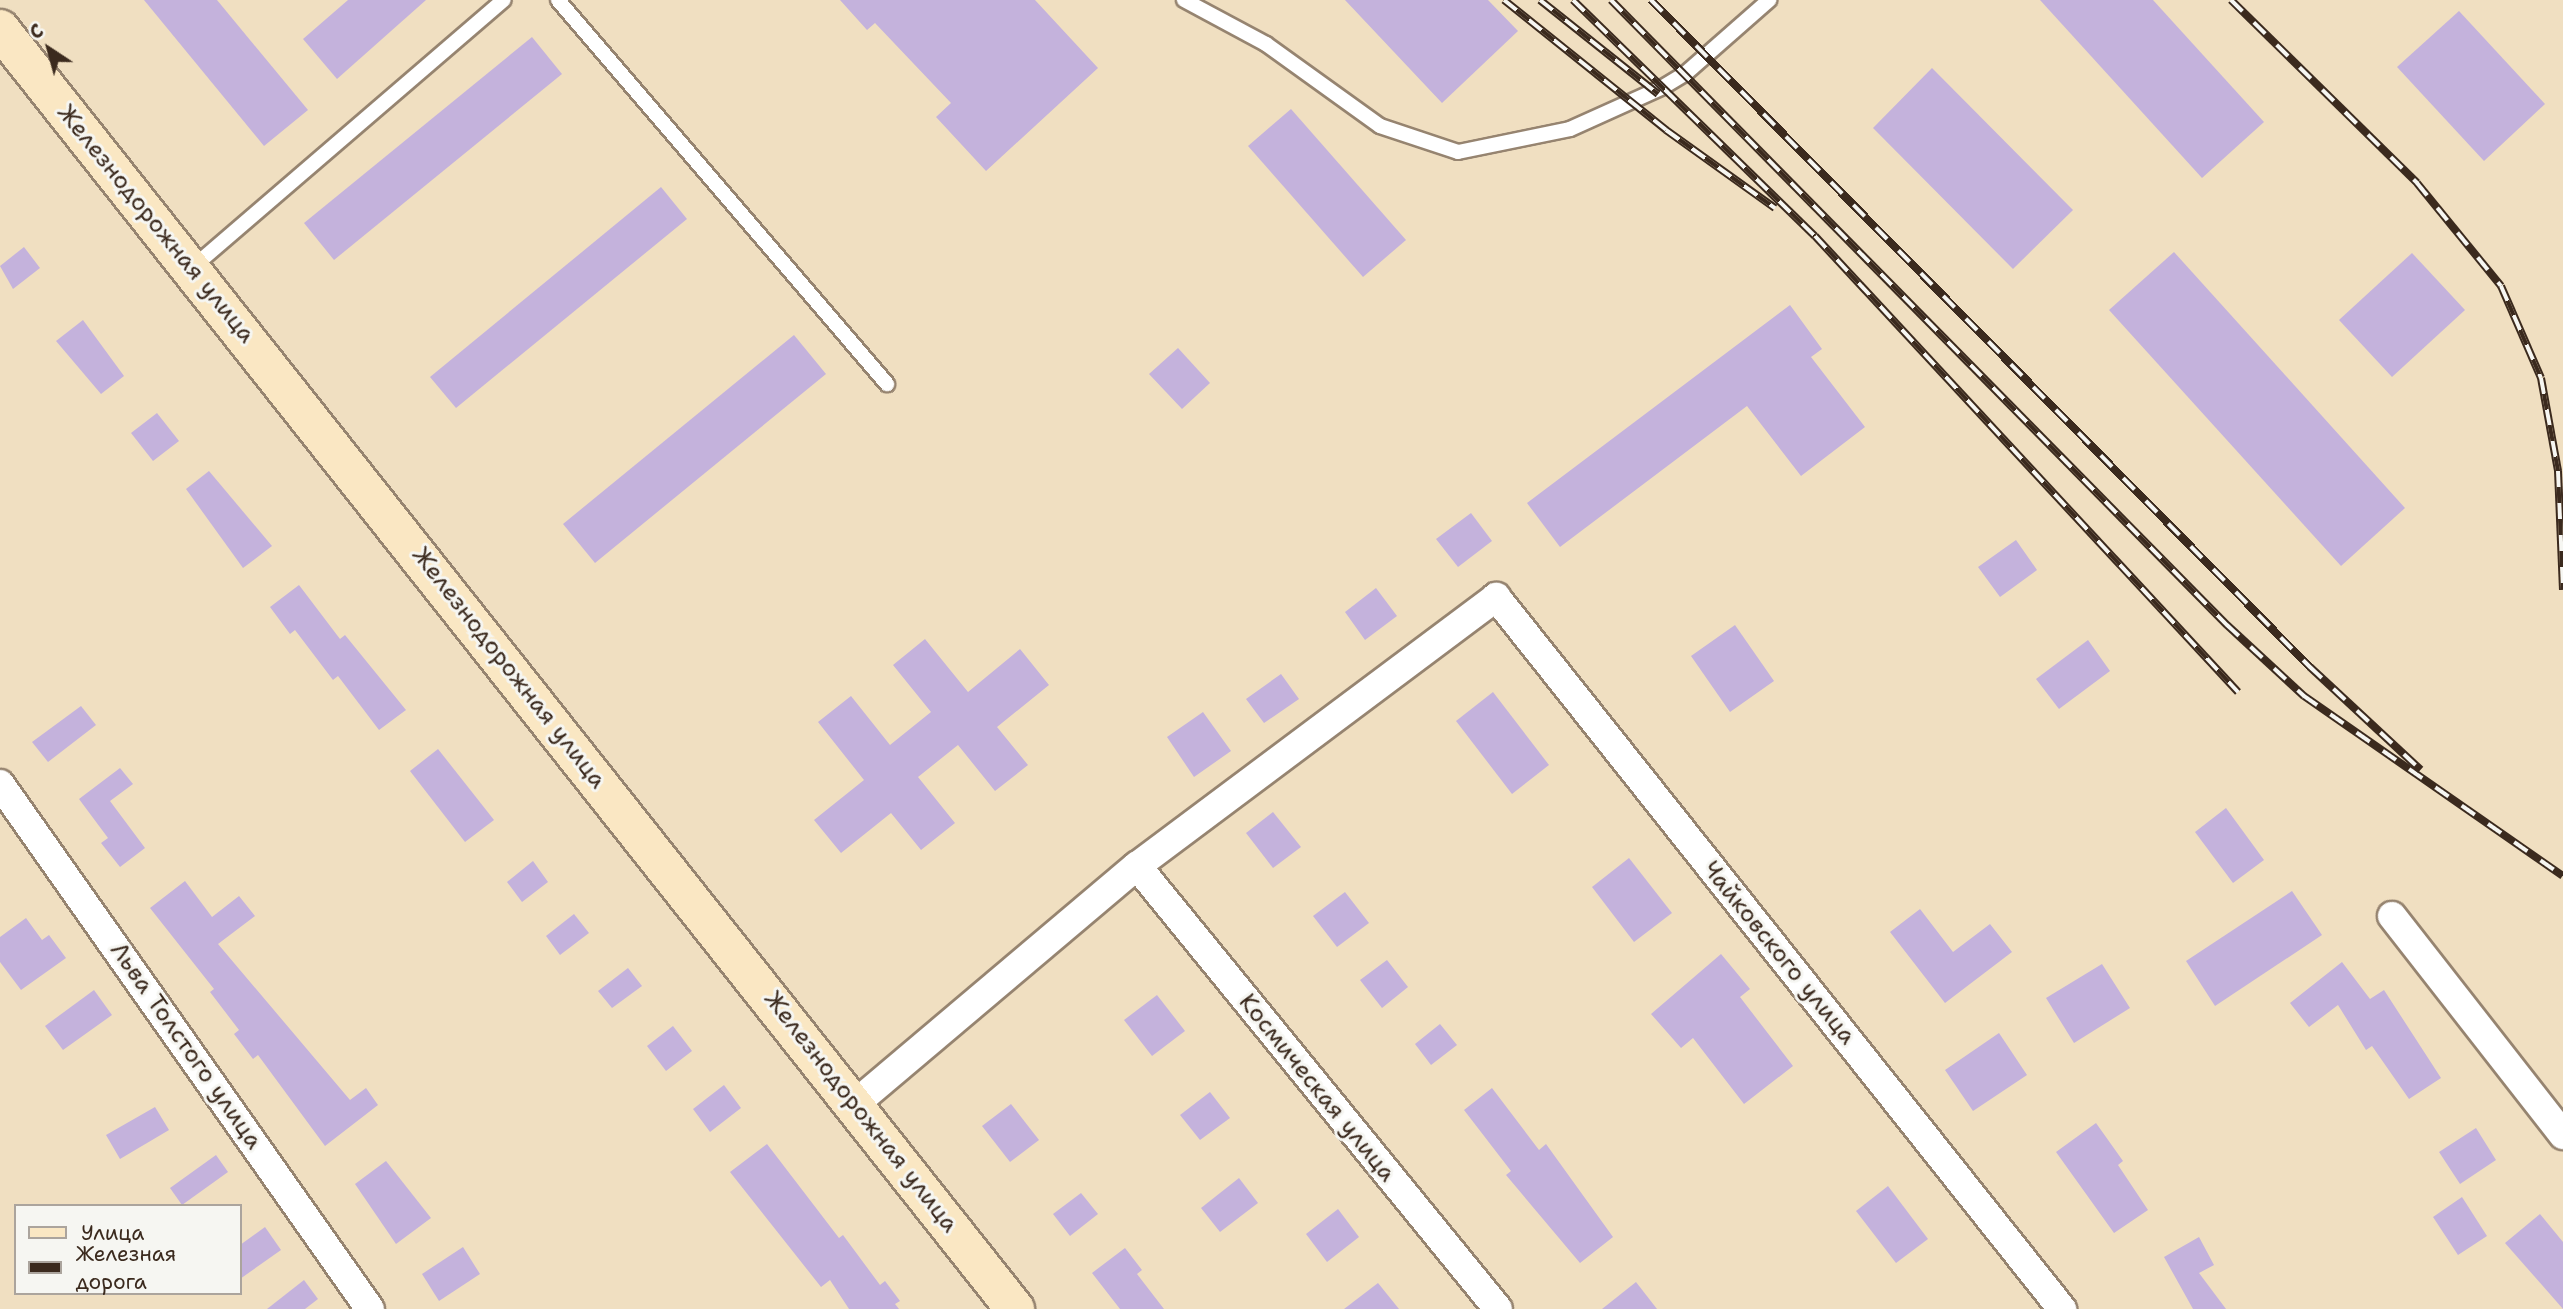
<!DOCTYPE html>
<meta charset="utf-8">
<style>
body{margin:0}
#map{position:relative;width:2563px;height:1309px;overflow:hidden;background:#f0dfc1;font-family:"Shantell Sans",sans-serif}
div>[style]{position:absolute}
.building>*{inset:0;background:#c4b2dc}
.roads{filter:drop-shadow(2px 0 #968470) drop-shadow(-2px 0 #968470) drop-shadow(0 2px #968470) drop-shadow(0 -2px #968470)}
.lane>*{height:14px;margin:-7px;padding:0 7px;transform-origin:7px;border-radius:7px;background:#fff}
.street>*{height:28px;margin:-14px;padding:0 14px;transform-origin:14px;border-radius:14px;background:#fff}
.secondary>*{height:38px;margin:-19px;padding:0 19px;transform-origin:19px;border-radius:19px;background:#fae7c3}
.rail>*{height:8px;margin-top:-4px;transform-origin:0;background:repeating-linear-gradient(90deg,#f6f6f2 0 16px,#3b2a1e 0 32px);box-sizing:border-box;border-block:2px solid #3b2a1e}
span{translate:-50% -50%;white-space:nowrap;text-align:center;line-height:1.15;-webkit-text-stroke:6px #f6f6f2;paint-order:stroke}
.street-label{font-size:24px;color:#3b2a1e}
.legend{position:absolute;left:14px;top:1204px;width:228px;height:91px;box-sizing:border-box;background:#f6f6f2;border:2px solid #aba49d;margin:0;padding:9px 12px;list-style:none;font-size:21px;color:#3b2a1e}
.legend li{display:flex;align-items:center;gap:14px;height:35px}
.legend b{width:35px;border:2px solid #aba49d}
.north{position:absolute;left:14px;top:14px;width:70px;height:70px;-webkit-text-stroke:5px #f6f6f2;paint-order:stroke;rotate:324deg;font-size:19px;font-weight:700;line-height:28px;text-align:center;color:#3b2a1e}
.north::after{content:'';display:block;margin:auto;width:24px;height:32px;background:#3b2a1e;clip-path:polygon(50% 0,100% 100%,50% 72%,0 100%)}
</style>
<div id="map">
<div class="building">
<i style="clip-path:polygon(144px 0,217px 0,308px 110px,264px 146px)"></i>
<i style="clip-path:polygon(348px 0,426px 0,337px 79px,303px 39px)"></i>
<i style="clip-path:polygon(840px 0,1035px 0,1098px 68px,986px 171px,936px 117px,951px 103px,875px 23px,867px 30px)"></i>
<i style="clip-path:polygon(1345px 0,1488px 0,1518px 31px,1442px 103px)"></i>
<i style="clip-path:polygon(2040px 0,2153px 0,2264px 122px,2202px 178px)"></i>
<i style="clip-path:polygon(2459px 11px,2545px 104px,2484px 161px,2397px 67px)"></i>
<i style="clip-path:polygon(532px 37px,562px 74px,334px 260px,304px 223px)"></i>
<i style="clip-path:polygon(1932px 68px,2073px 210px,2013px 269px,1873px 128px)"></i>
<i style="clip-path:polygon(1291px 109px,1406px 240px,1363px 277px,1248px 146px)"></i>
<i style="clip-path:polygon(661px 187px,687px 219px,456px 408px,430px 377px)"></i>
<i style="clip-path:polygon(24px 247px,40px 268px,13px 289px,0 266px)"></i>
<i style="clip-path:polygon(2174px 252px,2405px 508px,2341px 566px,2109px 310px)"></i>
<i style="clip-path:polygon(2412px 253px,2465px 310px,2392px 377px,2339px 320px)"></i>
<i style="clip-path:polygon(1790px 305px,1822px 349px,1811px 357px,1865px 427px,1801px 476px,1747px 406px,1560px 547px,1527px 503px)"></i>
<i style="clip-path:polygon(83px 320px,124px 376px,101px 394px,56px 341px)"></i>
<i style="clip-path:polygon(794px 335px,826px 374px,595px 563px,563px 524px)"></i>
<i style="clip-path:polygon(1178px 348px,1210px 383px,1182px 409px,1149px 374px)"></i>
<i style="clip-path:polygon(157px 413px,179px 441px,153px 461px,131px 433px)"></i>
<i style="clip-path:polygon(209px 471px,272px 546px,243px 568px,186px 489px)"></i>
<i style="clip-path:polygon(1471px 513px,1492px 541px,1458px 567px,1436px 539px)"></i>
<i style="clip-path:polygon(2016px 540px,2037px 570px,2000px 597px,1978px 567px)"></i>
<i style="clip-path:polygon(299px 585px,340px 639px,345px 635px,406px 710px,379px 730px,338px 676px,333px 680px,295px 630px,290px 634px,270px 607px)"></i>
<i style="clip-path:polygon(1376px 588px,1397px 616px,1365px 640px,1345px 612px)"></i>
<i style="clip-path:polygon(1735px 625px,1774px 681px,1730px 712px,1691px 656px)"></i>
<i style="clip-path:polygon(925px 639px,968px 692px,1020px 649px,1049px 685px,997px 727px,1028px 765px,995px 791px,958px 745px,918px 777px,955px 823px,921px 850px,891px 813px,841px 853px,814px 820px,864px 780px,818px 722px,851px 696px,890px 745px,931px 712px,893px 665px)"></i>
<i style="clip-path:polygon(2088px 640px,2110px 671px,2059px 709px,2036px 679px)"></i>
<i style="clip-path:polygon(1281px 674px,1299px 699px,1264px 723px,1246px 699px)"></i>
<i style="clip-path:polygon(1493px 692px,1549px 765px,1512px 794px,1456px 721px)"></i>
<i style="clip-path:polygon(81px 706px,96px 725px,48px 762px,32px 742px)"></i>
<i style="clip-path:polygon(1203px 712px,1231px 751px,1194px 777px,1167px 737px)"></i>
<i style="clip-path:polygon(438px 749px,494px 820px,465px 842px,410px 771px)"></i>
<i style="clip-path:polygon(120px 768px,133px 784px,110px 801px,145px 848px,120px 867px,101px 843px,108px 838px,79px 799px)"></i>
<i style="clip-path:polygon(2226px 808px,2264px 860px,2233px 883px,2195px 832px)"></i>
<i style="clip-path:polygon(1273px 812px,1301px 847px,1273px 868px,1246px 833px)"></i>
<i style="clip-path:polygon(1629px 858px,1672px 913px,1634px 942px,1592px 887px)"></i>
<i style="clip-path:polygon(533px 861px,548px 882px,522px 902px,507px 882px)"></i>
<i style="clip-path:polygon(185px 881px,212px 917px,239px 896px,255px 916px,218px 944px,350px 1100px,366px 1088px,378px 1105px,325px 1146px,258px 1055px,253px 1059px,234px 1034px,239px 1030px,210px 992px,214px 989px,150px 908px)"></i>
<i style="clip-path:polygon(2292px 891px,2322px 935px,2215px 1006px,2186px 961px)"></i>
<i style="clip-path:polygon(1345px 892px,1369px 923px,1337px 947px,1313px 916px)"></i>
<i style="clip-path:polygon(1920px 909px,1953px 952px,1990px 924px,2012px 952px,1945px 1003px,1890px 932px)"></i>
<i style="clip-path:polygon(574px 914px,589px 933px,560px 955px,546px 936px)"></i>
<i style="clip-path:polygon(26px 918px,42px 940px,49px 935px,66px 958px,21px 990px,0 962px,0 937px)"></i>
<i style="clip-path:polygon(1721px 954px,1750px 989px,1740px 997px,1793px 1066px,1744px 1104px,1693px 1038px,1681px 1048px,1651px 1014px)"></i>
<i style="clip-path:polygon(1387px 960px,1408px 987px,1382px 1008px,1360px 980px)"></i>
<i style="clip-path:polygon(2342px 962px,2370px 999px,2384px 990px,2441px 1078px,2409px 1099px,2372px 1046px,2366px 1050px,2338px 1005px,2309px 1027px,2290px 1003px)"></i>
<i style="clip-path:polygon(2102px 964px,2130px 1008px,2074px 1043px,2046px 998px)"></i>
<i style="clip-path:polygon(628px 968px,642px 986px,612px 1008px,598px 991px)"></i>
<i style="clip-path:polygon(94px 990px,112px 1015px,63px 1050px,45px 1026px)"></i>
<i style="clip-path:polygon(1157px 995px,1185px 1031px,1152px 1056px,1124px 1020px)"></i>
<i style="clip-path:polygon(1440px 1024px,1457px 1045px,1431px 1065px,1415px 1044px)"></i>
<i style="clip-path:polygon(673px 1026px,692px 1051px,666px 1071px,647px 1046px)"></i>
<i style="clip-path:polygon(1999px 1033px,2027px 1075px,1973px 1111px,1945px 1070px)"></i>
<i style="clip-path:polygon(724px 1085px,741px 1108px,710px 1132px,693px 1109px)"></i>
<i style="clip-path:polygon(1492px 1088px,1539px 1150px,1546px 1144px,1613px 1237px,1580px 1263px,1506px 1175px,1511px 1171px,1464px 1110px)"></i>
<i style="clip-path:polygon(1210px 1092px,1230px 1118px,1200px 1140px,1180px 1115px)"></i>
<i style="clip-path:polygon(1011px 1104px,1039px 1140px,1010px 1162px,982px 1126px)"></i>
<i style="clip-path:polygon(155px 1107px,169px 1130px,120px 1159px,106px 1135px)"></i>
<i style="clip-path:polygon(2096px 1123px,2123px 1161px,2118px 1165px,2148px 1210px,2114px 1233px,2056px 1152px)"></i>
<i style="clip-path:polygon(2476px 1128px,2496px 1160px,2460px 1184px,2439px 1152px)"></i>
<i style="clip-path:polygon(767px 1144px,839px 1238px,843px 1235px,880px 1285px,885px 1281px,900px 1301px,895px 1304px,899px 1309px,849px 1309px,830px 1280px,821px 1287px,730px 1172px)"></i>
<i style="clip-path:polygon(216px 1155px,228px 1172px,182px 1205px,170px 1188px)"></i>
<i style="clip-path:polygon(386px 1161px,431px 1218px,396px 1244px,355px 1184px)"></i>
<i style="clip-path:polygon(1239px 1178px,1258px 1203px,1220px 1232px,1201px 1208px)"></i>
<i style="clip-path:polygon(1888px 1186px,1928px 1239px,1896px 1263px,1856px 1211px)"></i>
<i style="clip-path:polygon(1081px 1193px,1098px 1214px,1070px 1236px,1053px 1214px)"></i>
<i style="clip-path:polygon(2462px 1197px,2487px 1236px,2458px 1255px,2433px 1217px)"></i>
<i style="clip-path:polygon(1338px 1209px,1359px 1237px,1327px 1262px,1306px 1234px)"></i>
<i style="clip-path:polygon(2540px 1214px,2563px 1242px,2563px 1309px,2505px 1243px)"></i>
<i style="clip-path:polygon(265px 1227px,281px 1250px,240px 1279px,240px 1245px)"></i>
<i style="clip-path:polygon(2199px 1237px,2214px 1265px,2199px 1273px,2226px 1309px,2193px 1309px,2164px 1257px)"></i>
<i style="clip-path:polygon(463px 1247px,480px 1274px,439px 1301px,422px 1274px)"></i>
<i style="clip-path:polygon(1125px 1248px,1142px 1270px,1137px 1274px,1164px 1309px,1120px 1309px,1092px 1273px)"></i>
<i style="clip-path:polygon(304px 1280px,318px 1299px,305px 1309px,267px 1309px)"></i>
<i style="clip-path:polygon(1636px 1282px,1657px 1309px,1602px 1309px)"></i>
<i style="clip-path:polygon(1378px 1283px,1399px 1309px,1344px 1309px)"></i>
</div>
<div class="roads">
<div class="lane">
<i style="left:558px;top:0;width:506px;rotate:49.41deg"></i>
<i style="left:1184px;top:0;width:93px;rotate:28.2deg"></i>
<i style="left:1266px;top:44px;width:140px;rotate:35.7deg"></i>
<i style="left:1380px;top:126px;width:82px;rotate:18.4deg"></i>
<i style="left:1458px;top:152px;width:114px;rotate:-11.6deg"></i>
<i style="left:1570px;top:129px;width:102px;rotate:-24.3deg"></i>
<i style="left:1663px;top:87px;width:27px;rotate:-31deg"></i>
<i style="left:1686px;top:73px;width:111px;rotate:-41.3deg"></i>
<i style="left:192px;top:268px;width:411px;rotate:-40.7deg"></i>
</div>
<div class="street">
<i style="left:0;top:784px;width:642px;rotate:54.83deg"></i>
<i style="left:1137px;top:866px;width:571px;rotate:50.82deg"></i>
<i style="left:2392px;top:916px;width:278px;rotate:52deg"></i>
<i style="left:855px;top:1104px;width:369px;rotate:-40.2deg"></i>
<i style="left:1137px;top:866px;width:449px;rotate:-36.8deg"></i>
<i style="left:1496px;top:597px;width:910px;rotate:51.52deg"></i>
</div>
<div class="secondary">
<i style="left:0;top:29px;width:1634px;rotate:51.59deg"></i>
</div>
</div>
<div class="rail">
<i style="left:1504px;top:0;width:208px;rotate:38.7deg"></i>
<i style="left:1666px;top:130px;width:134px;rotate:35.6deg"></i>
<i style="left:1540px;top:0;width:151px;rotate:38.5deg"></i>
<i style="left:1573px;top:0;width:338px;rotate:44.3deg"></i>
<i style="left:1815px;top:236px;width:622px;rotate:47.15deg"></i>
<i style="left:1611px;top:0;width:878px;rotate:45.42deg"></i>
<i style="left:2227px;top:625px;width:105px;rotate:42.7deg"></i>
<i style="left:2304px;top:696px;width:315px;rotate:34.8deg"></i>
<i style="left:1651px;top:0;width:938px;rotate:45.35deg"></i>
<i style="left:2310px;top:667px;width:151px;rotate:42.9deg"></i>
<i style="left:2231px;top:0;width:261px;rotate:44.5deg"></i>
<i style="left:2417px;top:183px;width:133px;rotate:50.8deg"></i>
<i style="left:2501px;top:286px;width:100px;rotate:66.5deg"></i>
<i style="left:2541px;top:378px;width:95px;rotate:79.6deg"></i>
<i style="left:2558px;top:471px;width:119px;rotate:87.6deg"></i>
</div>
<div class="street-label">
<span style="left:156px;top:224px;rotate:51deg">Железнодорожная улица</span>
<span style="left:509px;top:668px;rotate:52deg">Железнодорожная улица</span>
<span style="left:1779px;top:953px;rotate:51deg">Чайковского улица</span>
<span style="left:186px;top:1046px;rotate:55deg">Льва Толстого улица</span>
<span style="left:1317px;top:1088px;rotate:51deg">Космическая улица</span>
<span style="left:861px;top:1112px;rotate:52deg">Железнодорожная улица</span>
</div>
<ul class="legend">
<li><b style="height:9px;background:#fae7c3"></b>Улица</li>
<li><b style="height:9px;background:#3b2a1e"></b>Железная дорога</li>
</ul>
<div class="north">С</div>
</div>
